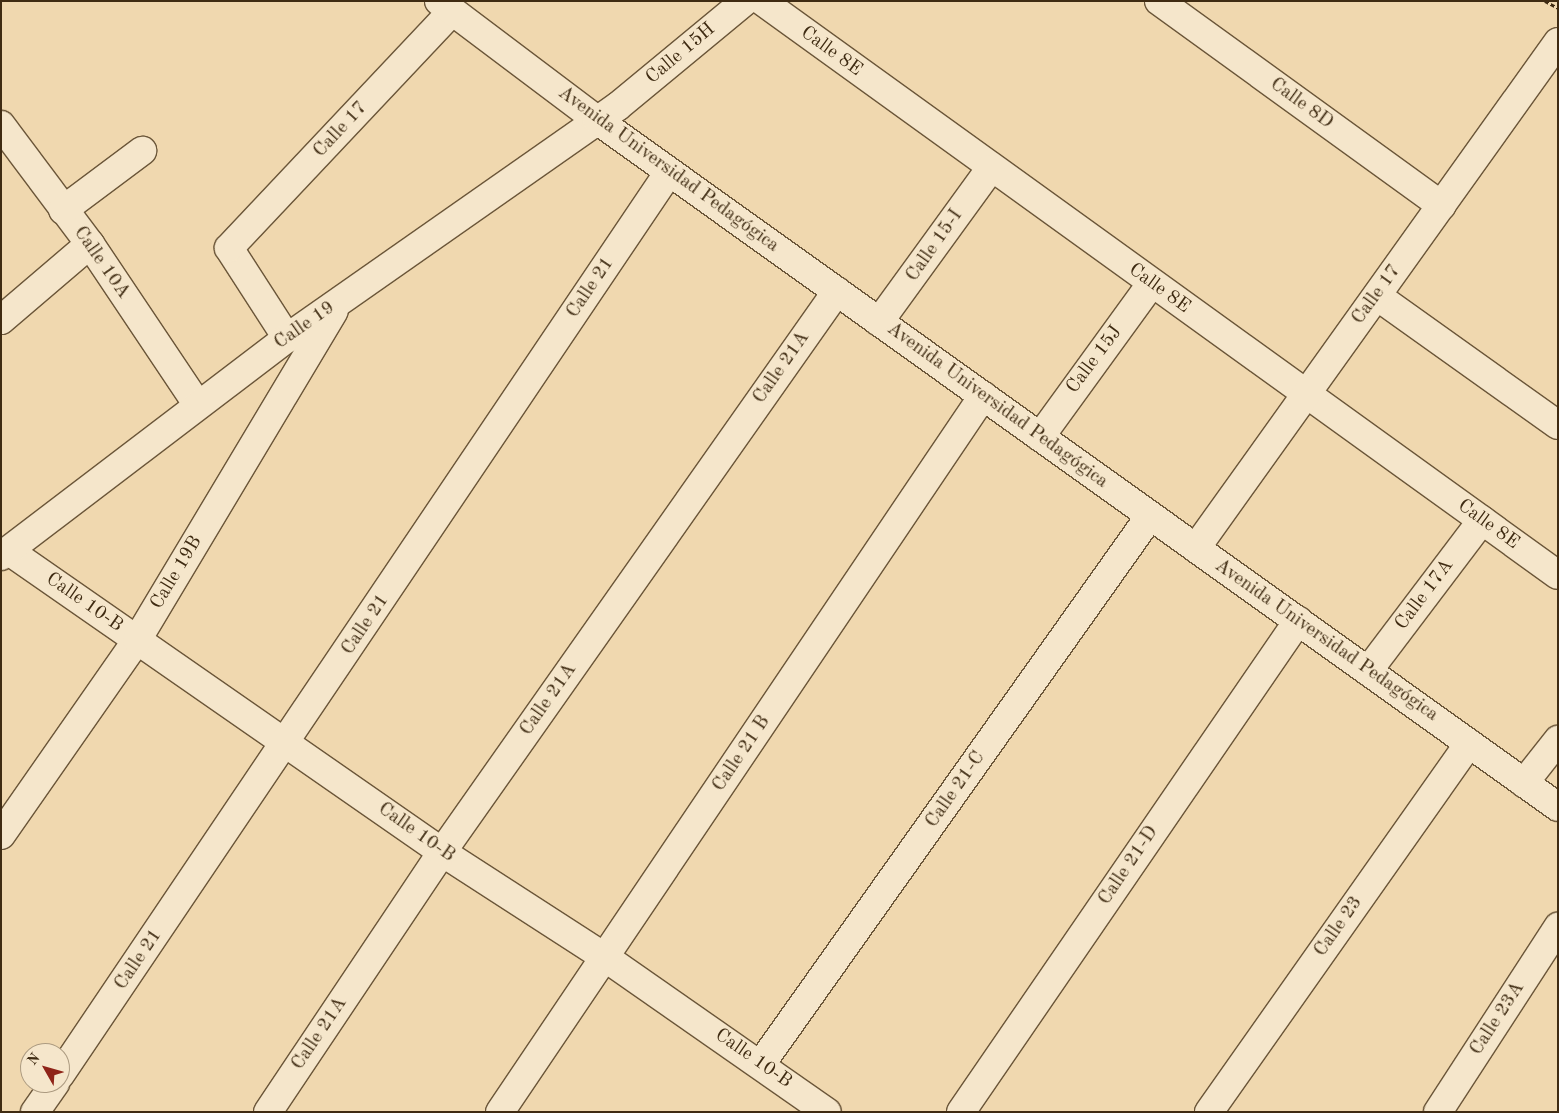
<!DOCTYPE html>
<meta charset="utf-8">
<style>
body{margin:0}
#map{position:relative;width:1559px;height:1113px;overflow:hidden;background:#f0d8af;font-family:"Old Standard TT",serif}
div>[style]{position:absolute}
.path>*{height:3px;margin-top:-1.5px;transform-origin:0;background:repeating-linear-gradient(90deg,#3f2b12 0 4px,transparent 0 6.5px)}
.roads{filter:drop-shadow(1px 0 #6b5639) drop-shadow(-1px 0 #6b5639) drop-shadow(0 1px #6b5639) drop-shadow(0 -1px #6b5639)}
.street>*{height:28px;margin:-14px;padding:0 14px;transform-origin:14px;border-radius:14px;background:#f5e6cb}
.secondary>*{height:28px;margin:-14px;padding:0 14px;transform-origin:14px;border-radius:14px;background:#f5e6cb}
span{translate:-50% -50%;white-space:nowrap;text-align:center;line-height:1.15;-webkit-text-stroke:4px #f5e6cb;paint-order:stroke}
.street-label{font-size:19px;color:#3f2b12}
.frame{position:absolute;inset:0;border:2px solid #3f2b12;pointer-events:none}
.north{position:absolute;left:20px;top:1043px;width:50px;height:50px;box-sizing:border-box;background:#f5e6cb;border:1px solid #ac9b81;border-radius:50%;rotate:308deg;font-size:14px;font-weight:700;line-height:20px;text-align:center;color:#3f2b12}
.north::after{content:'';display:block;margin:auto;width:18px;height:22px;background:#8f2418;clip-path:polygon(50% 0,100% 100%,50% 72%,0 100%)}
</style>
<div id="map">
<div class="path">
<i style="left:1545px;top:1px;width:15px;rotate:28deg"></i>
</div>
<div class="roads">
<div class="street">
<i style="left:762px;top:1px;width:981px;rotate:35.8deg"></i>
<i style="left:1159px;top:1px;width:349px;rotate:35.9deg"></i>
<i style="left:1px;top:125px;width:149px;rotate:53.2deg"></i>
<i style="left:90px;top:244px;width:192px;rotate:56.2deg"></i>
<i style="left:63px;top:210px;width:99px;rotate:-36.8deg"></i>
<i style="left:1377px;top:296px;width:222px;rotate:35.5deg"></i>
<i style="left:1px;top:320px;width:117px;rotate:-40.5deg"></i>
<i style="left:879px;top:322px;width:189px;rotate:-54deg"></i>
<i style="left:287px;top:338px;width:107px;rotate:-122.8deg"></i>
<i style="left:229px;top:248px;width:325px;rotate:-46.7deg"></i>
<i style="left:1040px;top:437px;width:189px;rotate:-54deg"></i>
<i style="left:1196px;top:548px;width:622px;rotate:-54.42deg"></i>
<i style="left:9px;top:551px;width:527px;rotate:34.81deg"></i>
<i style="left:442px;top:852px;width:195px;rotate:32.9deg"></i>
<i style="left:606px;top:958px;width:269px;rotate:34.9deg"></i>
<i style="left:1px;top:556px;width:360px;rotate:-37.3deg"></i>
<i style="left:287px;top:338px;width:403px;rotate:-35deg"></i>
<i style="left:617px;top:107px;width:166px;rotate:-39.6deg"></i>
<i style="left:1368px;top:671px;width:189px;rotate:-52.9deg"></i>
<i style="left:1524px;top:783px;width:55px;rotate:-51.7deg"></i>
<i style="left:1px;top:835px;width:238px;rotate:-55.1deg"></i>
<i style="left:137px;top:640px;width:383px;rotate:-59.1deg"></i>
<i style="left:761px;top:1064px;width:672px;rotate:-54.63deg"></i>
<i style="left:60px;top:1075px;width:1089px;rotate:-56deg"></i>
<i style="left:35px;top:1112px;width:35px;rotate:-55deg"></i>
<i style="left:268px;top:1112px;width:313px;rotate:-56.2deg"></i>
<i style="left:442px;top:852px;width:686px;rotate:-54.85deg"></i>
<i style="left:500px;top:1112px;width:864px;rotate:-56deg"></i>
<i style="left:961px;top:1112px;width:596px;rotate:-55.54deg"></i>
<i style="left:1209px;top:1112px;width:451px;rotate:-54.8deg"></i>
<i style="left:1438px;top:1112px;width:221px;rotate:-57deg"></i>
</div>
<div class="secondary">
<i style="left:439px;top:1px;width:198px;rotate:37deg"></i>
<i style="left:597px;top:120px;width:1181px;rotate:35.56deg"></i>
</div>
</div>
<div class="street-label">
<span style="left:831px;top:52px;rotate:36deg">Calle 8E</span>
<span style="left:681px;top:54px;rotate:-40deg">Calle 15H</span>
<span style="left:1301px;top:104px;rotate:36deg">Calle 8D</span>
<span style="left:341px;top:130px;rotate:-47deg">Calle 17</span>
<span style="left:668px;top:170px;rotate:36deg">Avenida Universidad Pedagógica</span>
<span style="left:935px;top:246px;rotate:-55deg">Calle 15-I</span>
<span style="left:101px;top:263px;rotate:55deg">Calle 10A</span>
<span style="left:591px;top:288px;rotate:-56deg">Calle 21</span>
<span style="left:1159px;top:289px;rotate:36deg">Calle 8E</span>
<span style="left:1377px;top:295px;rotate:-54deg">Calle 17</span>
<span style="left:305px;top:326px;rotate:-35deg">Calle 19</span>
<span style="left:1095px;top:360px;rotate:-53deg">Calle 15J</span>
<span style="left:782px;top:368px;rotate:-55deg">Calle 21A</span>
<span style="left:997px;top:406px;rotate:36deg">Avenida Universidad Pedagógica</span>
<span style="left:1488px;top:525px;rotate:36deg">Calle 8E</span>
<span style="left:177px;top:573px;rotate:-59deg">Calle 19B</span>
<span style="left:1425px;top:595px;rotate:-53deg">Calle 17A</span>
<span style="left:84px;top:603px;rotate:35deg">Calle 10-B</span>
<span style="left:366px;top:625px;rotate:-56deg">Calle 21</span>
<span style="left:1326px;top:641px;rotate:35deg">Avenida Universidad Pedagógica</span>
<span style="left:549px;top:700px;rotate:-55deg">Calle 21A</span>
<span style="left:742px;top:754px;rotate:-56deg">Calle 21 B</span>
<span style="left:956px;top:790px;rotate:-55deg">Calle 21-C</span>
<span style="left:416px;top:833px;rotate:35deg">Calle 10-B</span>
<span style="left:1129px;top:866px;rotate:-56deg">Calle 21-D</span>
<span style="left:1339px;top:927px;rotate:-55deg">Calle 23</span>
<span style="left:139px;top:960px;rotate:-56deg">Calle 21</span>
<span style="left:1498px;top:1019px;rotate:-57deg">Calle 23A</span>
<span style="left:320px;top:1034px;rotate:-56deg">Calle 21A</span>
<span style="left:753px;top:1059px;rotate:35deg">Calle 10-B</span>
</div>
<div class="frame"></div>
<div class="north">N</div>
</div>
